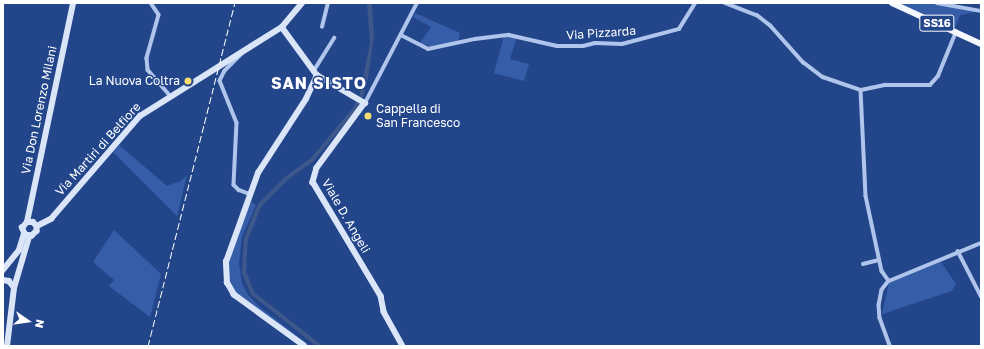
<!DOCTYPE html>
<style>
body{margin:0}
#map{position:relative;width:984px;height:349px;overflow:hidden;background:#23468b;font-family:"Golos Text",sans-serif}
div>[style]{position:absolute}
.green>*{inset:0;background:#365ea8}
.water>*{inset:0;background:#3f588b}
.canal>*{height:3.5px;margin:-1.75px;padding:0 1.75px;transform-origin:1.75px;border-radius:1.75px;background:#3f588b}
.street>*{height:3.5px;margin:-1.75px;padding:0 1.75px;transform-origin:1.75px;border-radius:1.75px;background:#b0c5eb}
.secondary>*{height:5.5px;margin:-2.75px;padding:0 2.75px;transform-origin:2.75px;border-radius:2.75px;background:#dbe5f8}
.primary>*{height:6px;margin:-3px;padding:0 3px;transform-origin:3px;border-radius:3px;background:#f4f7fe}
.rail>*{height:1px;margin-top:-0.5px;transform-origin:0;background:repeating-linear-gradient(90deg,#fff 0 7px,transparent 0 10px)}
.dots>*{width:11px;height:11px;translate:-50% -50%;box-sizing:border-box;border:2px solid #23468b;border-radius:50%}
span{translate:-50% -50%;white-space:nowrap;text-align:center;line-height:1.15;-webkit-text-stroke:3px #23468b;paint-order:stroke}
.shield-label span{padding:1px 3px;background:#23468b;border:1px solid;border-radius:3px;-webkit-text-stroke-width:0}
.shield-label{font-size:11px;color:#fff;font-weight:700}
.street-label{font-size:12px;color:#fff}
.poi-label{font-size:12px;color:#fff}
.right{translate:-100% -50%;text-align:right}
.left{translate:0 -50%;text-align:left}
.district-label{font-size:16px;color:#fff;font-weight:700;letter-spacing:1px}
.frame{position:absolute;inset:0;border:4px solid #fff;pointer-events:none}
.north{position:absolute;left:8px;top:301px;width:40px;height:40px;-webkit-text-stroke:3px #23468b;paint-order:stroke;rotate:103deg;font-size:11px;font-weight:700;line-height:16px;text-align:center;color:#fff}
.north::after{content:'';display:block;margin:auto;width:14px;height:18px;background:#fff;clip-path:polygon(50% 0,100% 100%,50% 72%,0 100%)}
</style>
<div id="map">
<div class="green">
<i style="clip-path:polygon(900px 3px,929px 3px,976px 12px,960px 15px,955px 28px)"></i>
<i style="clip-path:polygon(415px 13px,460px 33px,458px 43px,437px 48px,420px 43px,431px 27px,413px 17px)"></i>
<i style="clip-path:polygon(504px 36px,517px 37px,510px 59px,529px 64px,524px 81px,494px 73px)"></i>
<i style="clip-path:polygon(119px 145px,167px 186px,181px 181px,187px 175px,177px 216px,113px 152px)"></i>
<i style="clip-path:polygon(250px 201px,256px 205px,242px 237px,239px 263px,242px 284px,248px 295px,261px 308px,310px 346px,303px 346px,233px 291px,226px 275px,231px 249px)"></i>
<i style="clip-path:polygon(114px 230px,161px 274px,150px 317px,109px 286px,114px 280px,93px 262px)"></i>
<i style="clip-path:polygon(941px 262px,956px 284px,952px 291px,882px 314px,889px 283px)"></i>
</div>
<div class="water">
<i style="clip-path:polygon(367px 3px,372px 3px,374px 36px,368px 78px,362px 100px,359px 98px,370px 43px)"></i>
</div>
<div class="canal">
<i style="left:319px;top:346px;width:84px;rotate:-141.8deg"></i>
<i style="left:253px;top:294px;width:23px;rotate:-113deg"></i>
<i style="left:244px;top:273px;width:34px;rotate:-87deg"></i>
<i style="left:246px;top:239px;width:37px;rotate:-68deg"></i>
<i style="left:260px;top:205px;width:38px;rotate:-45deg"></i>
<i style="left:287px;top:178px;width:31px;rotate:-36deg"></i>
<i style="left:312px;top:160px;width:65px;rotate:-50deg"></i>
<i style="left:354px;top:110px;width:13px;rotate:-63deg"></i>
</div>
<div class="street">
<i style="left:151px;top:3px;width:14px;rotate:56deg"></i>
<i style="left:159px;top:15px;width:45px;rotate:105.6deg"></i>
<i style="left:147px;top:58px;width:12px;rotate:85deg"></i>
<i style="left:148px;top:70px;width:35px;rotate:49deg"></i>
<i style="left:725px;top:3px;width:34px;rotate:21deg"></i>
<i style="left:757px;top:15px;width:16px;rotate:38deg"></i>
<i style="left:770px;top:25px;width:50px;rotate:48.3deg"></i>
<i style="left:803px;top:62px;width:25px;rotate:37deg"></i>
<i style="left:823px;top:77px;width:40px;rotate:18.9deg"></i>
<i style="left:861px;top:90px;width:25px;rotate:-12deg"></i>
<i style="left:885px;top:85px;width:45px"></i>
<i style="left:930px;top:85px;width:12px;rotate:-48deg"></i>
<i style="left:938px;top:76px;width:48px;rotate:-67.8deg"></i>
<i style="left:937px;top:3px;width:45px;rotate:10.3deg"></i>
<i style="left:322px;top:27px;width:25px;rotate:-76deg"></i>
<i style="left:401px;top:35px;width:30px;rotate:27deg"></i>
<i style="left:428px;top:49px;width:48px;rotate:-12deg"></i>
<i style="left:475px;top:39px;width:34px;rotate:-7deg"></i>
<i style="left:509px;top:35px;width:49px;rotate:12.9deg"></i>
<i style="left:557px;top:46px;width:26px"></i>
<i style="left:583px;top:46px;width:12px;rotate:-14deg"></i>
<i style="left:595px;top:43px;width:27px;rotate:2deg"></i>
<i style="left:622px;top:44px;width:59px;rotate:-14.7deg"></i>
<i style="left:679px;top:29px;width:31px;rotate:-58deg"></i>
<i style="left:244px;top:52px;width:27px;rotate:135deg"></i>
<i style="left:225px;top:71px;width:11px;rotate:117deg"></i>
<i style="left:220px;top:81px;width:45px;rotate:68deg"></i>
<i style="left:237px;top:123px;width:62px;rotate:92.8deg"></i>
<i style="left:234px;top:185px;width:7px;rotate:45deg"></i>
<i style="left:239px;top:190px;width:12px;rotate:20deg"></i>
<i style="left:313px;top:72px;width:40px;rotate:-58deg"></i>
<i style="left:861px;top:90px;width:106px;rotate:87.3deg"></i>
<i style="left:866px;top:196px;width:77px;rotate:78deg"></i>
<i style="left:882px;top:271px;width:12px;rotate:55deg"></i>
<i style="left:365px;top:103px;width:113px;rotate:-62.5deg"></i>
<i style="left:958px;top:251px;width:51px;rotate:62.9deg"></i>
<i style="left:863px;top:264px;width:16px;rotate:-14deg"></i>
<i style="left:889px;top:281px;width:100px;rotate:-22.4deg"></i>
<i style="left:889px;top:281px;width:11px;rotate:128deg"></i>
<i style="left:882px;top:290px;width:15px;rotate:101deg"></i>
<i style="left:879px;top:305px;width:13px;rotate:86deg"></i>
<i style="left:880px;top:318px;width:30px;rotate:70deg"></i>
</div>
<div class="secondary">
<i style="left:282px;top:27px;width:59px;rotate:53.9deg"></i>
<i style="left:317px;top:75px;width:56px;rotate:30.3deg"></i>
<i style="left:365px;top:103px;width:81px;rotate:126.4deg"></i>
<i style="left:317px;top:168px;width:15px;rotate:106deg"></i>
<i style="left:313px;top:182px;width:133px;rotate:59.2deg"></i>
<i style="left:381px;top:296px;width:16px;rotate:79deg"></i>
<i style="left:384px;top:312px;width:39px;rotate:61deg"></i>
<i style="left:27px;top:222px;width:6px"></i>
<i style="left:33px;top:222px;width:6px;rotate:45deg"></i>
<i style="left:37px;top:226px;width:5px;rotate:90deg"></i>
<i style="left:37px;top:231px;width:7px;rotate:135deg"></i>
<i style="left:32px;top:236px;width:7px;rotate:-172deg"></i>
<i style="left:25px;top:235px;width:8px;rotate:-113deg"></i>
<i style="left:22px;top:228px;width:8px;rotate:-50deg"></i>
<i style="left:27px;top:222px;width:224px;rotate:-78.1deg"></i>
<i style="left:37px;top:226px;width:16px;rotate:-27deg"></i>
<i style="left:51px;top:219px;width:136px;rotate:-49.2deg"></i>
<i style="left:140px;top:116px;width:168px;rotate:-32.1deg"></i>
<i style="left:282px;top:27px;width:31px;rotate:-50deg"></i>
<i style="left:3px;top:270px;width:26px;rotate:-51deg"></i>
<i style="left:19px;top:250px;width:17px;rotate:-73deg"></i>
<i style="left:3px;top:280px;width:6px;rotate:9deg"></i>
<i style="left:9px;top:281px;width:8px;rotate:50deg"></i>
<i style="left:7px;top:346px;width:58px;rotate:-83.1deg"></i>
<i style="left:14px;top:288px;width:53px;rotate:-73.6deg"></i>
<i style="left:304px;top:346px;width:87px;rotate:-143.9deg"></i>
<i style="left:234px;top:295px;width:14px;rotate:-120deg"></i>
<i style="left:227px;top:283px;width:21px;rotate:-93deg"></i>
<i style="left:226px;top:262px;width:95px;rotate:-70.2deg"></i>
<i style="left:258px;top:173px;width:88px;rotate:-57deg"></i>
<i style="left:306px;top:99px;width:26px;rotate:-65deg"></i>
</div>
<div class="primary">
<i style="left:892px;top:3px;width:98px;rotate:24.7deg"></i>
</div>
<div class="rail">
<i style="left:148px;top:346px;width:354px;rotate:-75.8deg"></i>
</div>
<div class="dots">
<i style="left:188px;top:81px;background:#f6dd72"></i>
<i style="left:368px;top:116px;background:#f6dd72"></i>
</div>
<div class="shield-label">
<span style="left:937px;top:23px">SS16</span>
</div>
<div class="street-label">
<span style="left:601px;top:33px;rotate:-4deg">Via Pizzarda</span>
<span style="left:39px;top:110px;rotate:-78deg">Via Don Lorenzo Milani</span>
<span style="left:98px;top:149px;rotate:-48deg">Via Martiri di Belfiore</span>
<span style="left:346px;top:216px;rotate:60deg">Viale D. Angeli</span>
</div>
<div class="poi-label">
<span class="right" style="left:180px;top:81px">La Nuova Coltra</span>
<span class="left" style="left:376px;top:116px">Cappella di<br>San Francesco</span>
</div>
<div class="district-label">
<span style="left:319px;top:83px">SAN SISTO</span>
</div>
<div class="frame"></div>
<div class="north">N</div>
</div>
